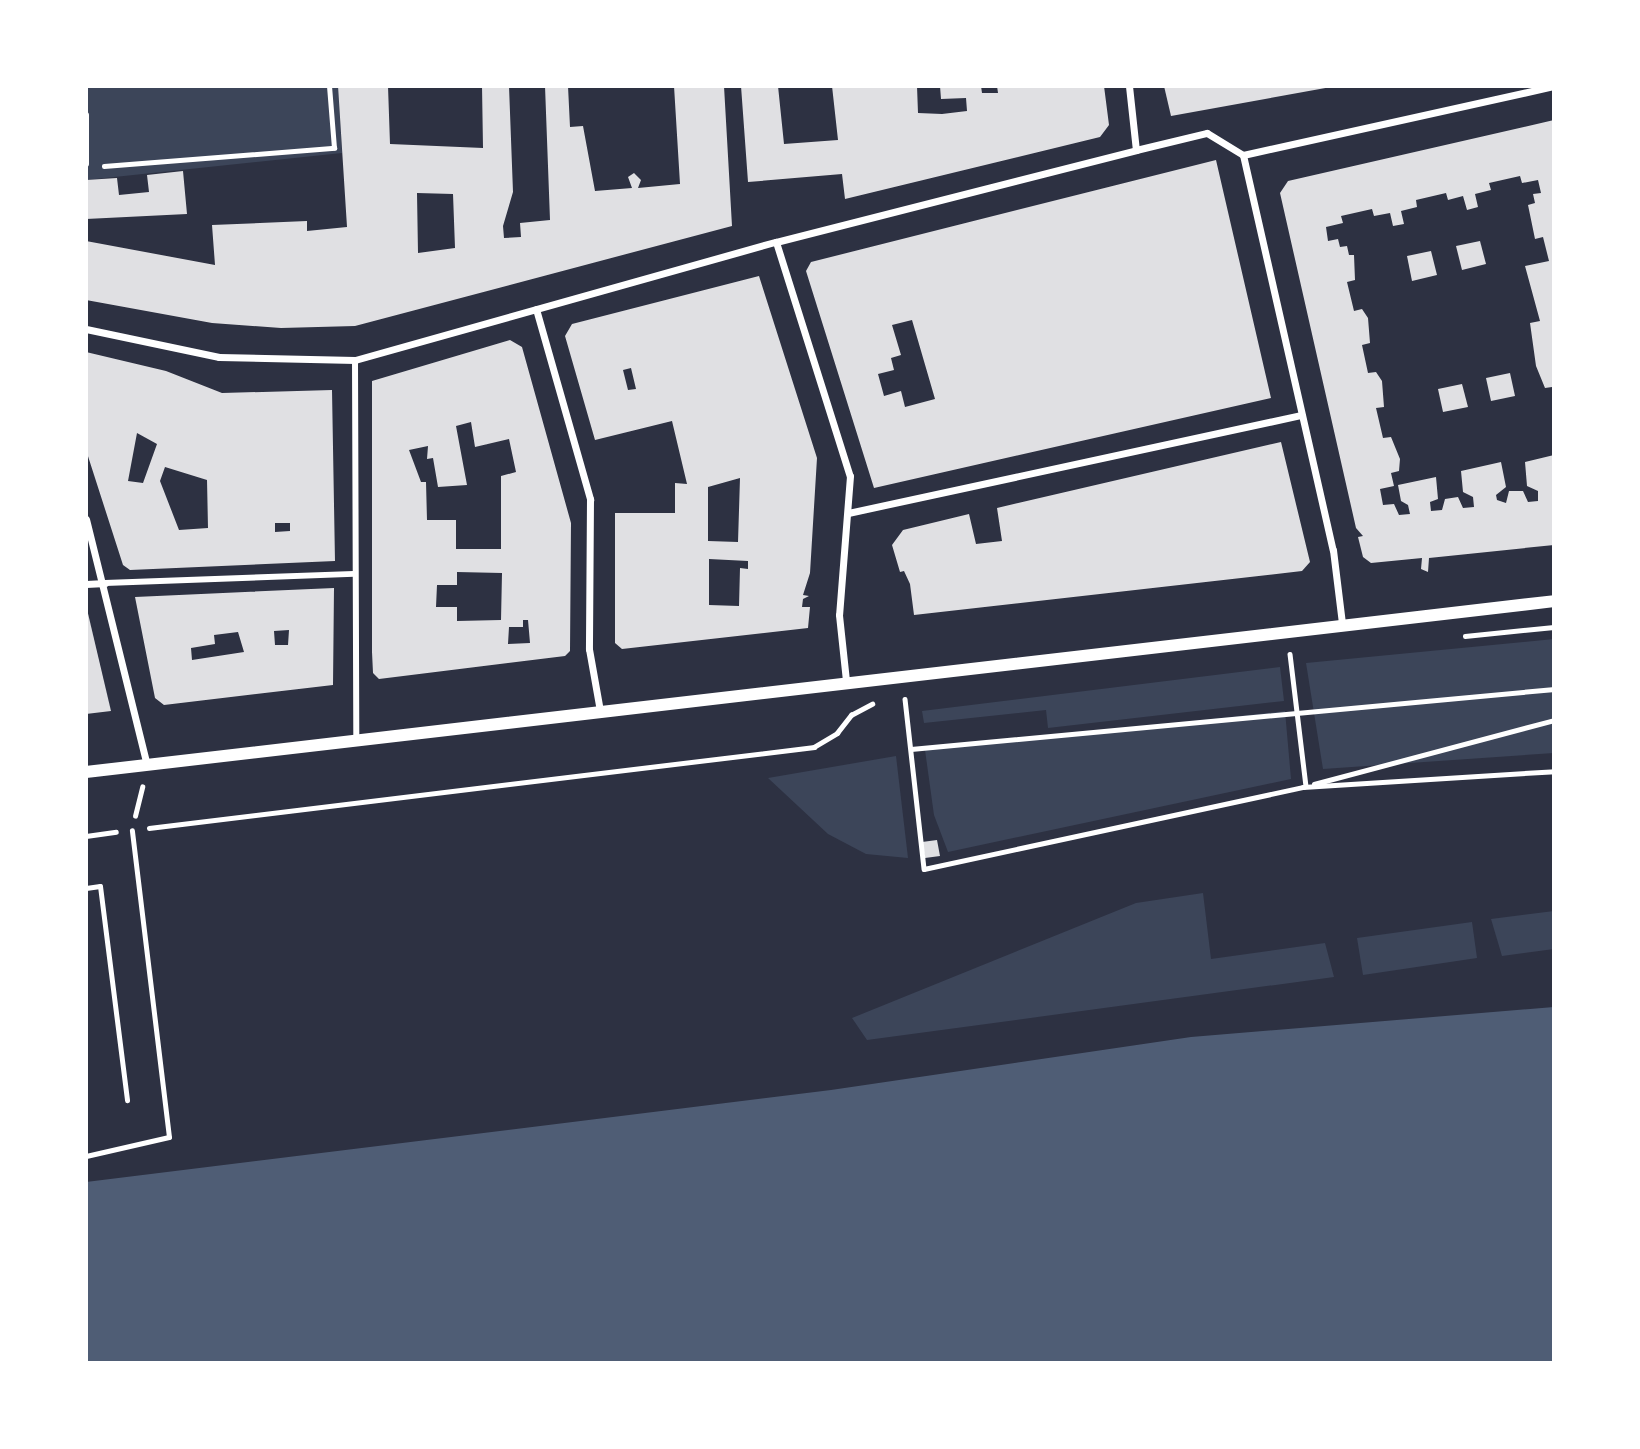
<!DOCTYPE html>
<style>
body{margin:0}
#map{position:relative;width:1640px;height:1449px;overflow:hidden;background:#2d3142;font-family:Overpass,sans-serif}
div>[style]{position:absolute}
.green>*{inset:0;background:#3c4559}
.water>*{inset:0;background:#4f5d75}
.building>*{inset:0;background:#e0e0e3}
.path>*{height:4.5px;margin:-2.25px;padding:0 2.25px;transform-origin:2.25px;border-radius:2.25px;background:#fff}
.service>*{height:5px;margin:-2.5px;padding:0 2.5px;transform-origin:2.5px;border-radius:2.5px;background:#fff}
.pedestrian>*{height:6px;margin:-3px;padding:0 3px;transform-origin:3px;border-radius:3px;background:#fff}
.minor>*{height:7px;margin:-3.5px;padding:0 3.5px;transform-origin:3.5px;border-radius:3.5px;background:#fff}
.tertiary>*{height:12px;margin:-6px;padding:0 6px;transform-origin:6px;border-radius:6px;background:#fff}
span{translate:-50% -50%;white-space:nowrap;text-align:center;line-height:1.15;-webkit-text-stroke:7px #fff;paint-order:stroke}
.frame{position:absolute;inset:0;border:88px solid #fff;pointer-events:none}
</style>
<div id="map">
<div class="green">
<i style="clip-path:polygon(86px 86px,338px 86px,342px 153px,86px 180px)"></i>
<i style="clip-path:polygon(1554px 639px,1554px 753px,1323px 769px,1306px 663px)"></i>
<i style="clip-path:polygon(1280px 667px,1284px 701px,1048px 728px,1046px 710px,924px 723px,922px 711px)"></i>
<i style="clip-path:polygon(1285px 711px,1291px 779px,948px 852px,934px 815px,925px 750px)"></i>
<i style="clip-path:polygon(896px 756px,908px 858px,866px 854px,828px 834px,768px 778px)"></i>
<i style="clip-path:polygon(1203px 893px,1211px 959px,1325px 943px,1334px 977px,867px 1040px,852px 1018px,1136px 903px)"></i>
<i style="clip-path:polygon(1554px 911px,1554px 949px,1502px 956px,1491px 919px)"></i>
<i style="clip-path:polygon(1472px 922px,1477px 958px,1363px 975px,1357px 938px)"></i>
</div>
<div class="water">
<i style="clip-path:polygon(1554px 1007px,1554px 1363px,86px 1363px,86px 1182px,831px 1090px,1191px 1037px)"></i>
</div>
<div class="building">
<i style="clip-path:polygon(evenodd,338px 86px,388px 86px,390px 144px,483px 148px,482px 86px,509px 86px,513px 192px,503px 226px,504px 238px,521px 237px,520px 223px,550px 220px,545px 86px,568px 86px,570px 127px,583px 126px,595px 191px,632px 188px,628px 177px,634px 173px,641px 180px,638px 188px,680px 184px,674px 86px,724px 86px,732px 226px,355px 326px,281px 328px,212px 323px,86px 300px,86px 241px,215px 265px,212px 225px,307px 221px,307px 231px,347px 227px,338px 86px,417px 193px,453px 194px,455px 248px,418px 253px,417px 193px)"></i>
<i style="clip-path:polygon(741px 86px,778px 86px,784px 144px,838px 140px,832px 86px,917px 86px,918px 113px,942px 114px,967px 111px,966px 98px,941px 99px,940px 86px,981px 86px,982px 93px,998px 93px,997px 86px,1104px 86px,1109px 125px,1100px 137px,845px 199px,842px 174px,748px 182px)"></i>
<i style="clip-path:polygon(1164px 86px,1331px 86px,1331px 87px,1171px 116px)"></i>
<i style="clip-path:polygon(1554px 120px,1554px 394px,1552px 387px,1545px 388px,1536px 366px,1530px 323px,1540px 321px,1525px 266px,1549px 261px,1543px 237px,1535px 239px,1528px 205px,1535px 203px,1533px 194px,1541px 193px,1538px 180px,1522px 183px,1520px 176px,1489px 183px,1491px 190px,1475px 194px,1478px 207px,1467px 210px,1463px 196px,1448px 200px,1446px 193px,1416px 200px,1417px 207px,1401px 211px,1404px 224px,1393px 226px,1390px 213px,1374px 216px,1372px 209px,1341px 216px,1343px 223px,1326px 227px,1328px 241px,1338px 239px,1340px 247px,1347px 246px,1349px 255px,1354px 255px,1355px 280px,1347px 282px,1354px 311px,1362px 309px,1368px 318px,1370px 343px,1362px 345px,1368px 373px,1376px 372px,1382px 381px,1384px 407px,1376px 408px,1383px 438px,1391px 437px,1400px 459px,1399px 471px,1391px 473px,1394px 486px,1380px 489px,1383px 505px,1394px 504px,1399px 515px,1410px 514px,1408px 505px,1401px 501px,1398px 485px,1436px 477px,1438px 499px,1430px 502px,1431px 511px,1442px 510px,1445px 499px,1458px 497px,1463px 508px,1474px 507px,1473px 497px,1463px 492px,1461px 471px,1501px 462px,1506px 487px,1496px 495px,1497px 500px,1506px 503px,1509px 491px,1523px 491px,1528px 502px,1538px 501px,1538px 491px,1527px 486px,1525px 462px,1554px 455px,1554px 545px,1429px 558px,1428px 572px,1421px 569px,1422px 558px,1371px 563px,1363px 557px,1358px 537px,1363px 536px,1356px 528px,1280px 193px,1288px 181px)"></i>
<i style="clip-path:polygon(evenodd,1216px 160px,1271px 398px,874px 488px,806px 271px,811px 262px,1216px 160px,912px 320px,935px 399px,905px 407px,901px 391px,884px 396px,878px 374px,894px 370px,891px 358px,901px 355px,892px 325px,912px 320px)"></i>
<i style="clip-path:polygon(183px 171px,187px 214px,86px 219px,86px 180px,117px 178px,119px 195px,149px 192px,147px 175px)"></i>
<i style="clip-path:polygon(1480px 241px,1486px 264px,1462px 270px,1456px 246px)"></i>
<i style="clip-path:polygon(1431px 251px,1437px 275px,1412px 281px,1407px 256px)"></i>
<i style="clip-path:polygon(evenodd,759px 276px,817px 458px,810px 573px,803px 595px,809px 596px,803px 599px,802px 607px,810px 607px,808px 628px,622px 649px,615px 643px,615px 513px,675px 513px,675px 483px,687px 484px,672px 421px,595px 440px,565px 336px,572px 324px,759px 276px,631px 368px,636px 389px,628px 390px,623px 370px,631px 368px,759px 276px,740px 478px,738px 542px,708px 541px,708px 487px,740px 478px,759px 276px,709px 559px,748px 561px,748px 569px,740px 568px,739px 606px,709px 605px,709px 559px)"></i>
<i style="clip-path:polygon(evenodd,510px 340px,522px 347px,571px 523px,570px 651px,565px 656px,379px 679px,373px 673px,372px 652px,372px 381px,510px 340px,471px 422px,475px 447px,509px 439px,516px 472px,501px 476px,501px 549px,456px 549px,456px 520px,427px 520px,426px 482px,421px 482px,409px 450px,428px 446px,427px 459px,433px 458px,438px 487px,467px 485px,456px 426px,471px 422px,510px 340px,457px 572px,502px 573px,501px 620px,457px 621px,457px 607px,436px 607px,437px 585px,457px 585px,457px 572px,510px 340px,523px 620px,528px 620px,530px 643px,508px 644px,509px 627px,523px 627px,523px 620px)"></i>
<i style="clip-path:polygon(evenodd,86px 352px,166px 371px,222px 393px,332px 390px,335px 561px,130px 570px,123px 565px,86px 450px,86px 352px,137px 433px,157px 444px,143px 483px,128px 481px,137px 433px,86px 352px,165px 467px,207px 480px,208px 528px,179px 530px,160px 481px,165px 467px,86px 352px,275px 523px,290px 523px,290px 531px,275px 532px,275px 523px)"></i>
<i style="clip-path:polygon(1510px 373px,1515px 396px,1491px 401px,1486px 378px)"></i>
<i style="clip-path:polygon(1462px 384px,1468px 407px,1443px 412px,1438px 389px)"></i>
<i style="clip-path:polygon(1281px 442px,1310px 562px,1302px 571px,914px 615px,910px 584px,904px 571px,900px 572px,892px 545px,903px 530px,969px 514px,976px 544px,1002px 541px,997px 508px)"></i>
<i style="clip-path:polygon(evenodd,334px 588px,333px 685px,164px 705px,155px 698px,135px 597px,334px 588px,289px 630px,288px 645px,275px 645px,274px 631px,289px 630px,334px 588px,238px 632px,244px 652px,192px 660px,191px 648px,215px 644px,214px 635px,238px 632px)"></i>
<i style="clip-path:polygon(86px 605px,111px 711px,86px 714px)"></i>
<i style="clip-path:polygon(937px 840px,940px 856px,925px 858px,922px 842px)"></i>
</div>
<div class="path">
<i style="left:104px;top:166px;width:231px;rotate:-4.5deg"></i>
<i style="left:334px;top:148px;width:62px;rotate:-94.6deg"></i>
<i style="left:1465px;top:636px;width:89px;rotate:-5.8deg"></i>
<i style="left:1290px;top:654px;width:133px;rotate:83.1deg"></i>
<i style="left:905px;top:699px;width:171px;rotate:83.6deg"></i>
<i style="left:924px;top:869px;width:388px;rotate:-12.2deg"></i>
<i style="left:1303px;top:787px;width:252px;rotate:-3.6deg"></i>
<i style="left:911px;top:749px;width:646px;rotate:-5.33deg"></i>
<i style="left:1314px;top:784px;width:248px;rotate:-14.9deg"></i>
<i style="left:135px;top:816px;width:30px;rotate:-76deg"></i>
<i style="left:149px;top:828px;width:670px;rotate:-6.94deg"></i>
<i style="left:814px;top:747px;width:27px;rotate:-31deg"></i>
<i style="left:837px;top:733px;width:23px;rotate:-52deg"></i>
<i style="left:851px;top:715px;width:24px;rotate:-28deg"></i>
<i style="left:86px;top:836px;width:30px;rotate:-8deg"></i>
</div>
<div class="service">
<i style="left:86px;top:888px;width:14px;rotate:-8deg"></i>
<i style="left:100px;top:886px;width:216px;rotate:82.8deg"></i>
<i style="left:86px;top:1156px;width:85px;rotate:-12.9deg"></i>
<i style="left:169px;top:1137px;width:309px;rotate:-96.9deg"></i>
</div>
<div class="pedestrian">
<i style="left:86px;top:115px;width:49px;rotate:90deg"></i>
<i style="left:355px;top:360px;width:379px;rotate:89.8deg"></i>
<i style="left:105px;top:583px;width:249px;rotate:-2.1deg"></i>
</div>
<div class="minor">
<i style="left:1129px;top:86px;width:64px;rotate:83.8deg"></i>
<i style="left:1243px;top:155px;width:405px;rotate:77.2deg"></i>
<i style="left:1333px;top:550px;width:74px;rotate:83deg"></i>
<i style="left:776px;top:242px;width:245px;rotate:72.5deg"></i>
<i style="left:850px;top:476px;width:139px;rotate:94.5deg"></i>
<i style="left:839px;top:615px;width:66px;rotate:83.9deg"></i>
<i style="left:536px;top:309px;width:198px;rotate:74.1deg"></i>
<i style="left:590px;top:499px;width:150px;rotate:90.4deg"></i>
<i style="left:589px;top:649px;width:63px;rotate:79.9deg"></i>
<i style="left:86px;top:329px;width:136px;rotate:11.9deg"></i>
<i style="left:219px;top:357px;width:136px;rotate:1.3deg"></i>
<i style="left:355px;top:360px;width:437px;rotate:-15.7deg"></i>
<i style="left:776px;top:242px;width:372px;rotate:-14.3deg"></i>
<i style="left:1136px;top:150px;width:73px;rotate:-13.5deg"></i>
<i style="left:1207px;top:133px;width:42px;rotate:31.4deg"></i>
<i style="left:1243px;top:155px;width:319px;rotate:-12.5deg"></i>
<i style="left:848px;top:513px;width:464px;rotate:-12.2deg"></i>
<i style="left:86px;top:519px;width:253px;rotate:76.1deg"></i>
<i style="left:86px;top:584px;width:19px;rotate:-3deg"></i>
</div>
<div class="tertiary">
<i style="left:86px;top:772px;width:1478px;rotate:-6.64deg"></i>
</div>
<div class="frame"></div>
</div>
